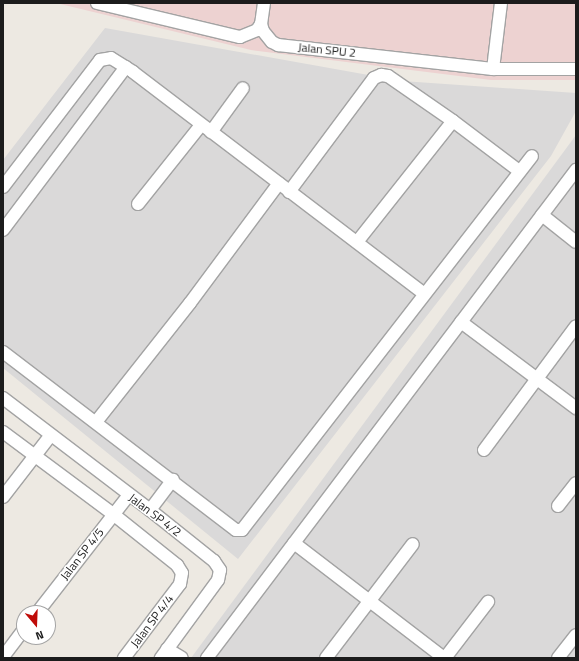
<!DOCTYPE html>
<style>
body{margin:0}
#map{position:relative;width:579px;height:661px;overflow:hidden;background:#ede9e2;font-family:"Titillium Web",sans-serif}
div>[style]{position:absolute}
.residential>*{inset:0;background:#dad9d9}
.commercial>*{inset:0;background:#edd2d1}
.roads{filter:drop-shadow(1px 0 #a3a3a3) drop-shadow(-1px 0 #a3a3a3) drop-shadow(0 1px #a3a3a3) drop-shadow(0 -1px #a3a3a3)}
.street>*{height:12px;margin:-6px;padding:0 6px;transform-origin:6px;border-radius:6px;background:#fff}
span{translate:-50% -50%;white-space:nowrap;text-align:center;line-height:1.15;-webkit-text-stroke:3px #fff;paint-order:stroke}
.street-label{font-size:12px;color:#1c1c1c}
.frame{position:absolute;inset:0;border:4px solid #1c1c1c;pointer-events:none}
.north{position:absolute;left:16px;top:605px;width:40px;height:40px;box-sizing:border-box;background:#fff;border:1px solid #a4a4a4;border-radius:50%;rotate:161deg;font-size:11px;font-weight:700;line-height:16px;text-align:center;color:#1c1c1c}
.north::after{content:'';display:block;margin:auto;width:14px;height:18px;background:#bf0b08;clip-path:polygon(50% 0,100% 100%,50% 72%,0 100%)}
</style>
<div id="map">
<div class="residential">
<i style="clip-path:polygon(105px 28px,402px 81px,576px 93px,576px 111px,551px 156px,238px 559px,3px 368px,3px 160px)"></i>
<i style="clip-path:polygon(576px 135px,576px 658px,191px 658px)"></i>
</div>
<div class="commercial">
<i style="clip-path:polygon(56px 3px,576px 3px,576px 80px,491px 80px,251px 50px)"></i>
</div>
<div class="roads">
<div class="street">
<i style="left:97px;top:3px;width:147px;rotate:13.4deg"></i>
<i style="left:240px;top:37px;width:18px;rotate:-22deg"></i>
<i style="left:257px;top:30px;width:7px;rotate:-56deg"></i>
<i style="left:264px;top:3px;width:21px;rotate:98deg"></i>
<i style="left:261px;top:24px;width:7px;rotate:74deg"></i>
<i style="left:263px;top:31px;width:14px;rotate:51deg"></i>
<i style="left:272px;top:42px;width:7px;rotate:27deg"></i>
<i style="left:278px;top:45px;width:216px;rotate:6.4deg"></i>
<i style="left:493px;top:69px;width:83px"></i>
<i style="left:493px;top:69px;width:66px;rotate:-83.1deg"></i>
<i style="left:211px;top:132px;width:54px;rotate:-54deg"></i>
<i style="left:3px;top:187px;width:160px;rotate:-52.6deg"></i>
<i style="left:100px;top:60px;width:11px;rotate:-10deg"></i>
<i style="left:111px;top:58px;width:26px;rotate:32deg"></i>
<i style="left:133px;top:72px;width:366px;rotate:37.3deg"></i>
<i style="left:289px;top:192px;width:142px;rotate:-53.3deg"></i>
<i style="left:374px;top:78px;width:8px;rotate:-23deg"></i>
<i style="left:381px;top:75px;width:7px;rotate:8deg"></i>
<i style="left:388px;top:76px;width:79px;rotate:34.7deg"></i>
<i style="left:453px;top:121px;width:83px;rotate:37.1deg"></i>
<i style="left:138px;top:204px;width:101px;rotate:-51.4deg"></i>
<i style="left:542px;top:215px;width:43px;rotate:38.5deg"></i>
<i style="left:3px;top:230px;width:204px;rotate:-53deg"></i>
<i style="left:357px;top:242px;width:154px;rotate:-51.6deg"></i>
<i style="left:461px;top:322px;width:144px;rotate:36.8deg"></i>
<i style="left:3px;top:352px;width:293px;rotate:37.4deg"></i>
<i style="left:236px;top:530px;width:6px"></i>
<i style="left:242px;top:530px;width:473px;rotate:-52.2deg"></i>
<i style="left:3px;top:398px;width:185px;rotate:37.3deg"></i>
<i style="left:150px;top:510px;width:82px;rotate:38.6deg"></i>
<i style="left:214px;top:561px;width:11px;rotate:56deg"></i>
<i style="left:220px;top:570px;width:10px;rotate:101deg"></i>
<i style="left:218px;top:580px;width:97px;rotate:126.2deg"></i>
<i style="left:96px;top:422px;width:152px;rotate:-51.7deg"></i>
<i style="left:190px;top:303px;width:149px;rotate:-53.4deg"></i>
<i style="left:3px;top:432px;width:137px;rotate:36.7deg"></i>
<i style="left:113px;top:514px;width:82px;rotate:38.6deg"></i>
<i style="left:177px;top:565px;width:9px;rotate:58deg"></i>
<i style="left:182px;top:573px;width:11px;rotate:100deg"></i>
<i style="left:180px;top:584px;width:93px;rotate:127.1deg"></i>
<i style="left:484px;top:450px;width:154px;rotate:-53.4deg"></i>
<i style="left:3px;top:497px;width:78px;rotate:-52.3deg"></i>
<i style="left:558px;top:506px;width:29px;rotate:-52deg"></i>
<i style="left:150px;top:510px;width:38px;rotate:-53deg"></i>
<i style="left:294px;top:543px;width:189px;rotate:37.5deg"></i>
<i style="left:37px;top:613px;width:150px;rotate:-52.1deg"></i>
<i style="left:167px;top:649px;width:17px;rotate:31deg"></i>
<i style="left:3px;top:657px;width:35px;rotate:-53deg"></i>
<i style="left:207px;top:658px;width:612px;rotate:-52.91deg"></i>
<i style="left:326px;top:658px;width:143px;rotate:-52.7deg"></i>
<i style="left:445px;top:658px;width:71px;rotate:-52.5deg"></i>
<i style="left:558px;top:658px;width:29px;rotate:-52deg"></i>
</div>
</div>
<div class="street-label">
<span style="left:327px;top:50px;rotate:6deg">Jalan SPU 2</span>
<span style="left:155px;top:515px;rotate:37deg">Jalan SP 4/2</span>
<span style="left:82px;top:554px;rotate:-52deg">Jalan SP 4/5</span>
<span style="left:152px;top:621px;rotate:-53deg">Jalan SP 4/4</span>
</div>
<div class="frame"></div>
<div class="north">N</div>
</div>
